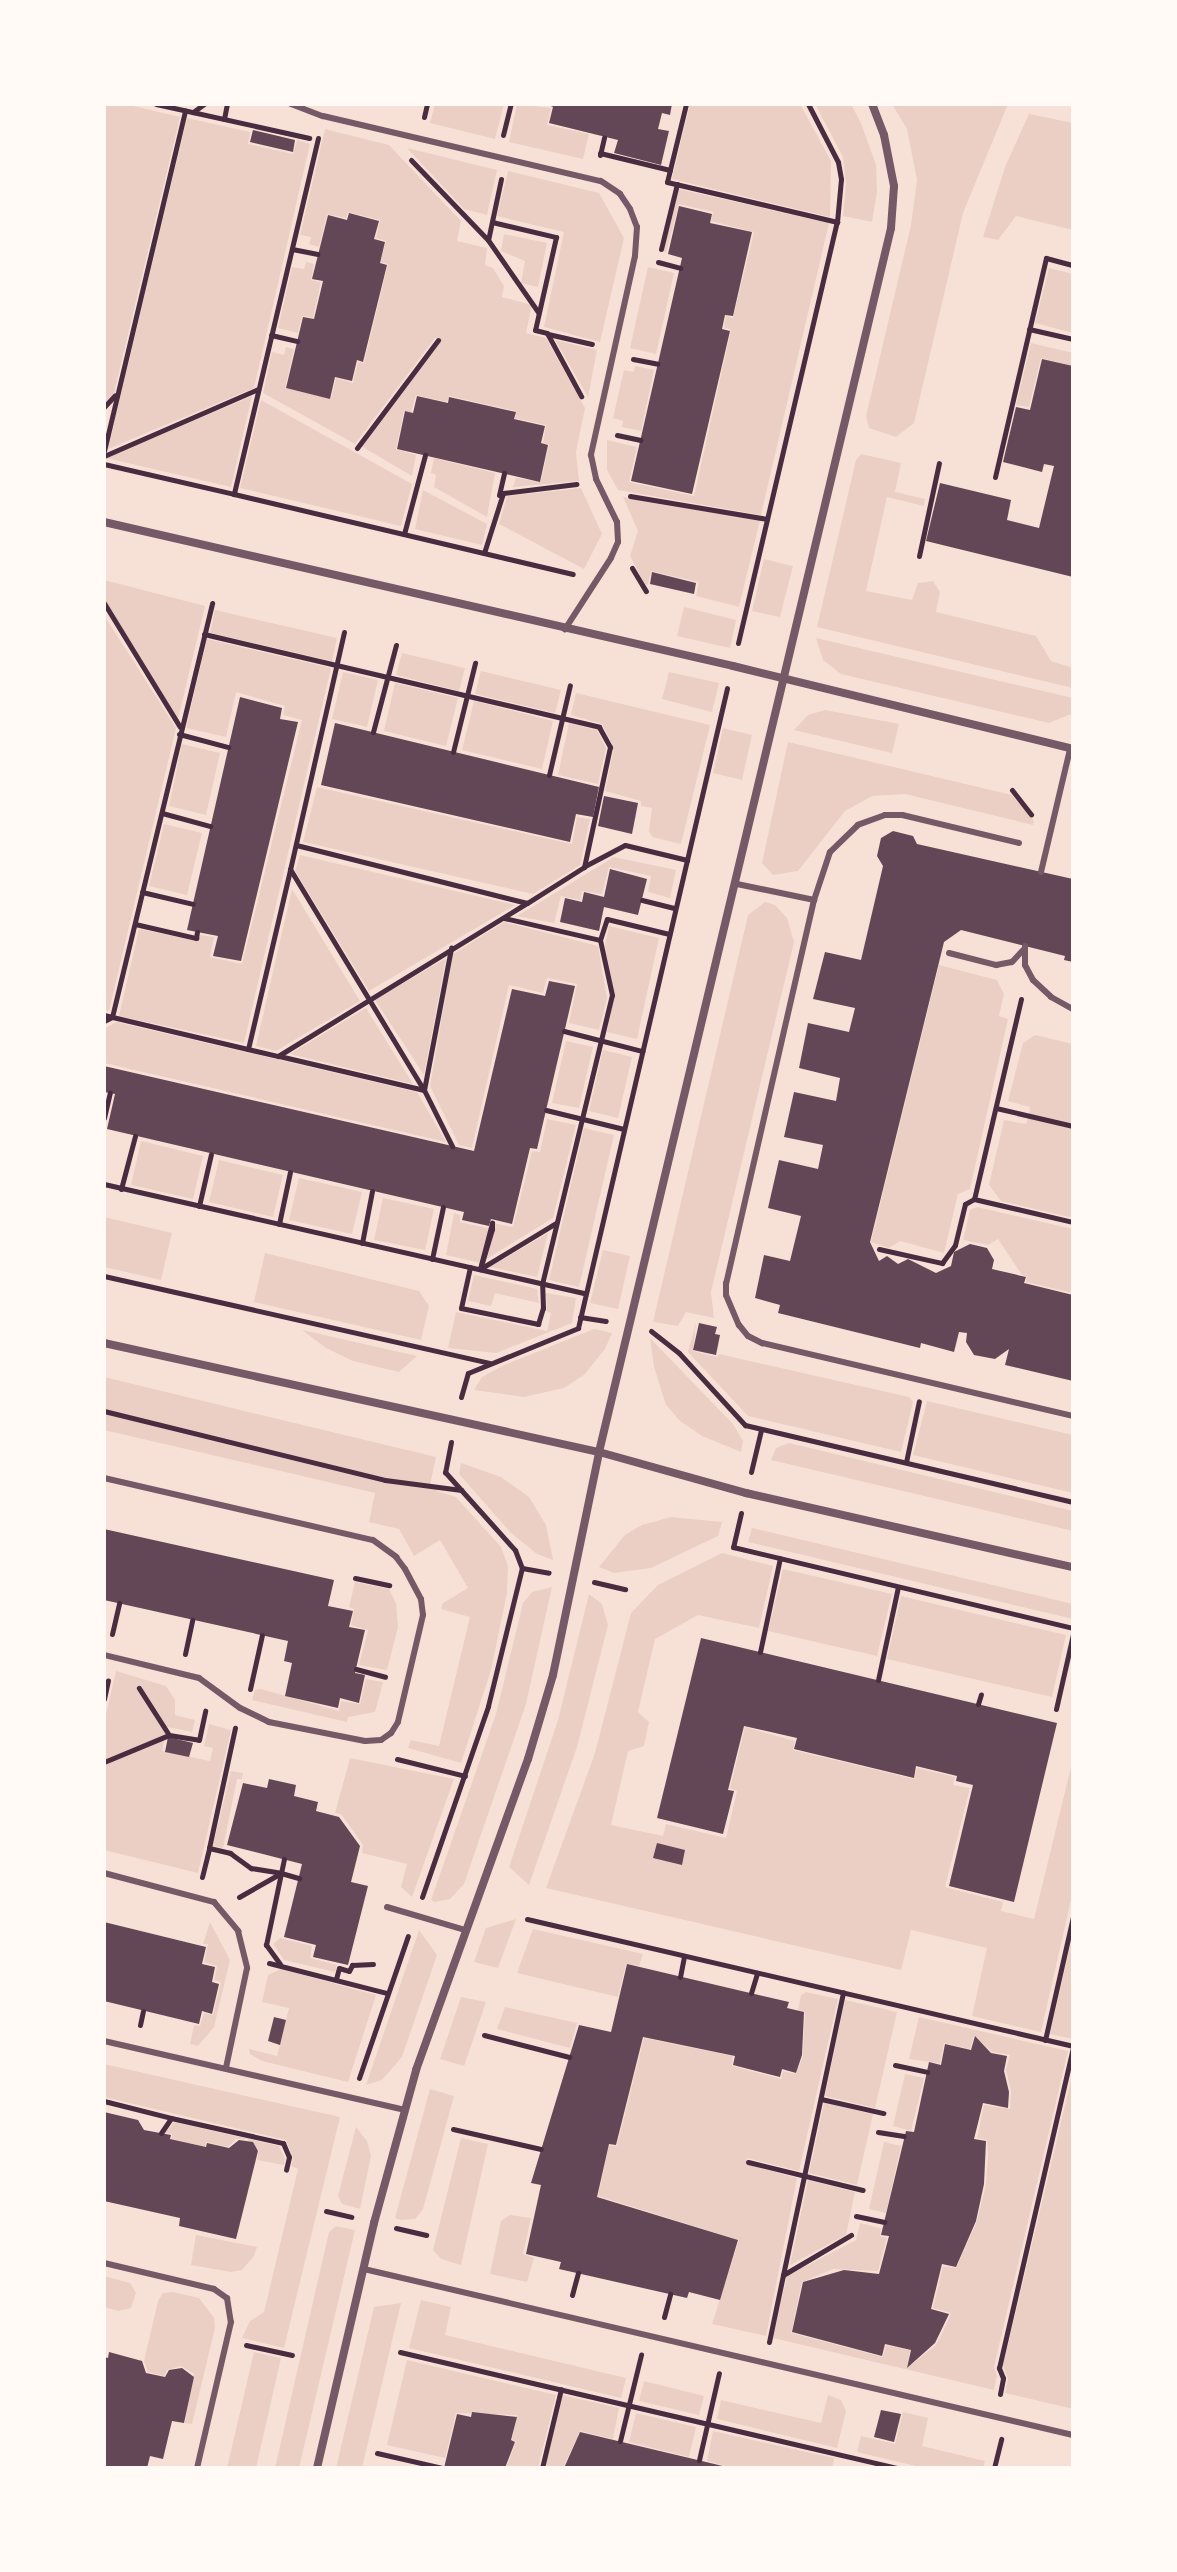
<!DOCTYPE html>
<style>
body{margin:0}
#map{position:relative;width:1177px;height:2572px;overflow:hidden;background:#f7e1d7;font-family:Helvetica,sans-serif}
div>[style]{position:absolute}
.green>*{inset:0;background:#ebcfc5}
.building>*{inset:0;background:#644757}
.path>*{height:5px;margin:-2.5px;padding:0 2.5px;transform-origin:2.5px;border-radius:2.5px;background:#4a2c40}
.service>*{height:6px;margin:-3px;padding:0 3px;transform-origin:3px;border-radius:3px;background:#755966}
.minor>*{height:8px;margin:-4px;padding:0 4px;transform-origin:4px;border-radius:4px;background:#755966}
span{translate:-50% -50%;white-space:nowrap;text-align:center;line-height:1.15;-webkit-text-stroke:6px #fffaf5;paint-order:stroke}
.frame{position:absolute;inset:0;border:106px solid #fffaf5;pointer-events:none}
</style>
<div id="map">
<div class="green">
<i style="clip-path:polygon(104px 104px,125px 104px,180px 117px,114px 393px,104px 403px)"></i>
<i style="clip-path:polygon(435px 104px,504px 104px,495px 139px,430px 123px)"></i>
<i style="clip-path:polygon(517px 104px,551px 108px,547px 125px,589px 134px,583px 159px,509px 142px)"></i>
<i style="clip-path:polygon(690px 104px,800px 104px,831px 161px,830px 217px,672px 179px)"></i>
<i style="clip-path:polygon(815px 104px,851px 104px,861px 123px,876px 165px,877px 192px,872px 222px,843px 216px,846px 184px,843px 157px)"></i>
<i style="clip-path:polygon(892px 104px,1008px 104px,963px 213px,914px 423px,896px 437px,869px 428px,866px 416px,911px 225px,917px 180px,907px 129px)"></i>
<i style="clip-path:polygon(1029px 114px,1073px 123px,1073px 230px,1016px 216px,998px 240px,983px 237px,1005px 167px)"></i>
<i style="clip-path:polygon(187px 118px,250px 132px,248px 144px,293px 154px,297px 140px,310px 144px,254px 388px,108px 449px)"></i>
<i style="clip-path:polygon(325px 129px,389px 145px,461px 221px,457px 241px,487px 248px,485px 265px,493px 268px,504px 286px,502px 297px,532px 305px,526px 333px,546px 338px,585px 408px,576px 452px,579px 481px,513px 487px,516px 478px,541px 482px,549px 444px,543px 443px,546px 425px,515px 418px,516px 411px,449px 396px,447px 402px,416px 395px,411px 412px,404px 411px,396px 449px,416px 455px,412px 476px,361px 446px,441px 339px,435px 338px,355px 444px,263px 393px,272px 352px,284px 355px,286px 347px,294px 349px,285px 388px,331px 399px,336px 378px,353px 383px,358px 362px,364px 363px,388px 264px,380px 262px,386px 241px,376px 238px,380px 220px,348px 212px,346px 218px,327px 214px,319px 247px,309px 244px,311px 237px,300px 235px)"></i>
<i style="clip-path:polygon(407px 148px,497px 170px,487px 215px,464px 209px)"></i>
<i style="clip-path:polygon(508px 171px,599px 193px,624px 238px,600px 342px,544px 327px,564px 232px,497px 216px)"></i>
<i style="clip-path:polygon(678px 189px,829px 223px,761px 515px,618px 490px,607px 470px,607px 440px,637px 447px,629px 482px,694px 496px,731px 330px,724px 327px,726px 316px,733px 318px,754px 232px,711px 221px,713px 212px,679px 204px,666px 253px,663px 251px)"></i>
<i style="clip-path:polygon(504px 234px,547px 243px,538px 287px,521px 283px,525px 261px,501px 251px)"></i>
<i style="clip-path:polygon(306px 262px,314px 264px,311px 280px,321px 282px,313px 318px,302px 316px,298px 333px,278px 328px,292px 267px,304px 269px)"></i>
<i style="clip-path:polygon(648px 267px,674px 273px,656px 354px,630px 348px)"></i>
<i style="clip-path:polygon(1049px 268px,1073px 274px,1073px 333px,1035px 323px)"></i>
<i style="clip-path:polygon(555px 340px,597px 350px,588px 397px)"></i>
<i style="clip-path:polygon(1031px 343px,1073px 353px,1073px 366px,1041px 358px,1029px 407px,1016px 405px)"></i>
<i style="clip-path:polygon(635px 366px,654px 370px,641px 431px,622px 427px,623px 421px,613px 418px,624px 370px,634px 372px)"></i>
<i style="clip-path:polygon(252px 396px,231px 487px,106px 458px)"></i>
<i style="clip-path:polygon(261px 400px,412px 484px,401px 526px,240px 488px)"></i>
<i style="clip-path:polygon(861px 454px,901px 463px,895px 492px,925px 499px,924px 506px,887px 497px,866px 591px,912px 600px,918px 583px,933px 581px,940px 592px,936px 612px,1036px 636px,1051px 661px,1073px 668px,1073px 688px,817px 627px,856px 460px)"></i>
<i style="clip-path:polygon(434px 458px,495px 473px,487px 517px,434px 487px,436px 475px,431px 473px)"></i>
<i style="clip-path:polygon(581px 488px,602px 534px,584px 569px,499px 524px,507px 496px)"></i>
<i style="clip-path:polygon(423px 490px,487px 524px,482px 545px,415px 529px)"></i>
<i style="clip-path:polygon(623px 497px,760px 520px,739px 607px,696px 596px,699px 582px,651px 571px,648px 585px,645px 584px,630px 556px,638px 531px)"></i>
<i style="clip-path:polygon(764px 559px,793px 566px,780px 617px,752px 611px)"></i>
<i style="clip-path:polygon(104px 580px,205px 606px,178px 719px,104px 598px)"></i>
<i style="clip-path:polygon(684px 607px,736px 620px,730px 648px,677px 636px)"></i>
<i style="clip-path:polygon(215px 610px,337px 638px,332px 661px,210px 633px)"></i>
<i style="clip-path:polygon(104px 615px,176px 728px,109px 1011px,104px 1010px)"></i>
<i style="clip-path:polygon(816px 638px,1073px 698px,1071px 714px,1049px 723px,841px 674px,823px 660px)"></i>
<i style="clip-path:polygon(207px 639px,331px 668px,244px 1043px,119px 1016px,139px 929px,197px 941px,199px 935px,214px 937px,210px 957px,242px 964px,302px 720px,283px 715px,285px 706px,236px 692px,226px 737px,186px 728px)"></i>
<i style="clip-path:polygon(402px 653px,465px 668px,459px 691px,396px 675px)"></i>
<i style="clip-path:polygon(481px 671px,561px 690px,555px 713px,475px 694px)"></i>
<i style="clip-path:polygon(343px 672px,378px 680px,367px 727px,332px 719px)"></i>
<i style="clip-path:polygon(669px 672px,719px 683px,712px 712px,662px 699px)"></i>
<i style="clip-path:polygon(395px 683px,458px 698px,446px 746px,384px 731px)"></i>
<i style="clip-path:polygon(576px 693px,710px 725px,681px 844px,652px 837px,649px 831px,652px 808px,641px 806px,641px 801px,605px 791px,614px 748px,602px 724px,571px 715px)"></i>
<i style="clip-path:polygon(474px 701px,553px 721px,542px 769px,462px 750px)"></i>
<i style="clip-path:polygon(825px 710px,899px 724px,892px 753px,794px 730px,808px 715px)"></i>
<i style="clip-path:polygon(569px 723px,597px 730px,606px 748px,598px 784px,558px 775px)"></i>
<i style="clip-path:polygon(723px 728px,752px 735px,742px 780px,713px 773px)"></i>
<i style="clip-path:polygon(788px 742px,1012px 795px,1034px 821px,1033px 825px,905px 794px,872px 796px,845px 811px,798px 871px,773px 875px,762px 863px)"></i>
<i style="clip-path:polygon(182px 744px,220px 753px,206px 815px,169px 806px)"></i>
<i style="clip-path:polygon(317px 787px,572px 844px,577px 817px,590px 819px,580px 865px,533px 894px,303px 842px)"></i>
<i style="clip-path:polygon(164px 824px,202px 833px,187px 895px,149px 886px)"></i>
<i style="clip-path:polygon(300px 855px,515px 905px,369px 991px,295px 871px)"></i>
<i style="clip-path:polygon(614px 857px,676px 870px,670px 898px,648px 892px,651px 876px,609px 867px,602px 894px,582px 891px,580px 900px,561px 896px,554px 923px,517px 916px)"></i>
<i style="clip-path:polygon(292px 889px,360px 1001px,276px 1051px,256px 1046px)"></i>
<i style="clip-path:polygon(765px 902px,775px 905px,787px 918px,794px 942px,711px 1292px,714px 1318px,686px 1312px,678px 1326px,653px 1322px,748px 915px)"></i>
<i style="clip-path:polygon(504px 922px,598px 946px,607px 998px,599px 1030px,569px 1023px,577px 984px,547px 978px,543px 993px,509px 985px,472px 1148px,459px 1145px,430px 1086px,453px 954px)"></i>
<i style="clip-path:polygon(609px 926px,659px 938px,637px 1039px,607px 1032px,614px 995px,605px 945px)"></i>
<i style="clip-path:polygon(446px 958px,424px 1075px,375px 1000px)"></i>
<i style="clip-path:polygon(939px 965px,997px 980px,1004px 994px,999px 1016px,1008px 1019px,970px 1189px,958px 1194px,944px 1253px,900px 1241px,889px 1248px,871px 1242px)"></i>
<i style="clip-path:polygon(366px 1008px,413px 1084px,290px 1054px)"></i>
<i style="clip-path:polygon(116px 1022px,417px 1092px,446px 1142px,104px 1063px,104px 1029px)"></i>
<i style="clip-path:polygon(1035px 1035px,1073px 1044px,1073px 1218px,1001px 1201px,989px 1185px,1004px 1120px,1026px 1124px,1029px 1116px,1030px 1107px,1008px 1101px,1023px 1043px)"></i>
<i style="clip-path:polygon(566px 1041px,593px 1047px,579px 1108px,552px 1103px)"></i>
<i style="clip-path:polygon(603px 1050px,632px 1057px,618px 1118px,589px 1111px)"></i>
<i style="clip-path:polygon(547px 1119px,576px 1125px,553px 1218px,480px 1263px,446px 1255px,454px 1213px,460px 1215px,460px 1222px,491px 1229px,492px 1223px,513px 1227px,532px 1151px,540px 1152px)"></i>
<i style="clip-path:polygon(584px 1128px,614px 1135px,579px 1287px,549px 1280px)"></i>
<i style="clip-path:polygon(141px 1141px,203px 1156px,193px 1199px,131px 1185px)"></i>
<i style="clip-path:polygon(219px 1160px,283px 1175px,273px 1217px,209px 1202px)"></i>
<i style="clip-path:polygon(299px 1178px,362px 1192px,352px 1234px,289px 1220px)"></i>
<i style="clip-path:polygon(383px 1198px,434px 1209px,425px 1250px,374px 1240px)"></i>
<i style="clip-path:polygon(977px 1207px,1073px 1229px,1073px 1293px,1026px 1282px,1027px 1277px,1022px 1275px,998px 1239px,988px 1245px,963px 1240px,970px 1210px)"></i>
<i style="clip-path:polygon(104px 1217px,172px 1233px,161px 1280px,104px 1267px)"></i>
<i style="clip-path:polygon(548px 1233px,537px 1277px,490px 1267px)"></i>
<i style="clip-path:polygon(603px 1250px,630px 1256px,618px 1309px,590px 1303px)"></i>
<i style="clip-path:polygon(265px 1253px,419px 1291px,429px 1306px,421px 1340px,254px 1302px)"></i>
<i style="clip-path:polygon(474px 1275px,537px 1289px,539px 1303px,495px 1293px,491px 1306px,468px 1301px)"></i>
<i style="clip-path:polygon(546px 1293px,576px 1298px,572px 1323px,496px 1353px,448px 1348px,456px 1312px,547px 1331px,551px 1313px,547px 1312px)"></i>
<i style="clip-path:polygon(696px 1322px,693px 1351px,717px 1357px,719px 1354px,909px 1397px,913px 1402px,901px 1452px,748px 1416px,688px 1352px)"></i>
<i style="clip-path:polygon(594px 1329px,612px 1333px,605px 1349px,584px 1375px,564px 1388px,524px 1397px,474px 1390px,482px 1377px,502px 1366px)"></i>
<i style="clip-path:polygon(302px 1330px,417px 1356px,399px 1372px,353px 1361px,326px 1348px)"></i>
<i style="clip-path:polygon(650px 1338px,733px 1424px,743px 1441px,741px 1452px,702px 1436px,680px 1421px,666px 1405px,654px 1367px)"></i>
<i style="clip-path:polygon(104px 1377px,436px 1457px,430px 1485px,438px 1487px,437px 1491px,456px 1497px,501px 1547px,508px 1566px,507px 1593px,491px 1670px,461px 1763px,408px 1748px,411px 1740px,439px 1746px,470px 1617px,441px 1609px,443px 1603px,468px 1588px,440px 1540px,414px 1556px,399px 1529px,369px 1522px,375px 1493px,104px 1430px)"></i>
<i style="clip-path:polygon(927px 1401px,1073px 1435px,1073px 1493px,913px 1455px)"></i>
<i style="clip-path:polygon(789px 1443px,1073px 1511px,1073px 1531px,771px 1460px,776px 1448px)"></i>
<i style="clip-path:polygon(461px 1463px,501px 1477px,529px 1497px,546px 1525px,553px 1560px,537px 1554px,511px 1533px,459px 1474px)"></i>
<i style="clip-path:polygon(671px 1517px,722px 1522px,718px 1536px,651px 1568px,614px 1573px,599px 1567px,625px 1535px,642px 1525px)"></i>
<i style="clip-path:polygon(752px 1528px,1073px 1604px,1073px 1619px,748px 1542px)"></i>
<i style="clip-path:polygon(722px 1553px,773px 1566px,759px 1628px,698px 1615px,655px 1639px,638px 1712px,649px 1722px,644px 1746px,628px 1751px,611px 1825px,663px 1836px,666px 1824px,726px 1838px,737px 1791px,730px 1788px,745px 1727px,795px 1741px,793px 1750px,914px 1779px,917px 1768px,955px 1777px,953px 1785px,970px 1788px,945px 1887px,1003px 1902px,1001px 1911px,1034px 1919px,1073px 1759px,1073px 1891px,1041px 2032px,972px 2016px,987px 1948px,911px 1930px,901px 1970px,546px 1888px,595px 1753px,631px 1613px,658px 1585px)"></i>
<i style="clip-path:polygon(783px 1569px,892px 1594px,877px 1656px,768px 1631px)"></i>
<i style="clip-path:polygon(355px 1582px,389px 1589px,396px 1603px,398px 1627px,387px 1670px,359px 1665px,368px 1630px,351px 1625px,354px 1609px,349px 1607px)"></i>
<i style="clip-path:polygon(552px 1587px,526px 1704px,464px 1884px,450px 1899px,434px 1902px,431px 1900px,496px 1714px,523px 1603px,532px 1592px)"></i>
<i style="clip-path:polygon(589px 1594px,602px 1604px,608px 1625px,577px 1747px,529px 1885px,509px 1867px,558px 1720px)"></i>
<i style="clip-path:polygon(901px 1596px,1066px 1635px,1052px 1697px,887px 1659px)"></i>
<i style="clip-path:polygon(116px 1671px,166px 1686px,175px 1700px,175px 1715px,195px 1720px,192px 1732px,167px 1727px,162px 1751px,210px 1761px,213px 1748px,204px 1746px,209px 1724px,231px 1730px,198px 1873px,104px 1850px,104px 1723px)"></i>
<i style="clip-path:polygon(366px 1679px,383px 1682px,375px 1712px,348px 1717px,347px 1722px,252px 1700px,255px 1690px,261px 1689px,339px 1711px,341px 1701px,360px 1704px)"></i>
<i style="clip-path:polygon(350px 1758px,454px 1779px,412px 1897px,401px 1887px,407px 1864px,362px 1853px,363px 1845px,341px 1814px,335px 1813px)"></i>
<i style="clip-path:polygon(231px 1771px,243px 1773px,242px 1779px,237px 1779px,223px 1848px,213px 1846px)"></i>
<i style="clip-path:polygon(516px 1919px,498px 1968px,474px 1962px,486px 1928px)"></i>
<i style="clip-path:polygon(210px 1922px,230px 1960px,214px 2027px,198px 2046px,190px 2044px,194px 2025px,200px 2026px,204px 2013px,213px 2015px,221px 1982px,214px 1980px,217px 1966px,204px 1962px,208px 1944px,203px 1944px)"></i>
<i style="clip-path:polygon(533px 1929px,643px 1954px,639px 1966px,626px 1964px,618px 1997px,517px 1973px)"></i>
<i style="clip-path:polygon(419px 1930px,437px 1955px,402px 2057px,382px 2080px,366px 2085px)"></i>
<i style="clip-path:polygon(1073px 1934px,1073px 2039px,1050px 2034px)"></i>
<i style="clip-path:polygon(280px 1938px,312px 1946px,310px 1958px,337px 1965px,335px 1972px,284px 1960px,273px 1944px)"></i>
<i style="clip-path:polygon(281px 1969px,376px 1995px,348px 2082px,262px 2061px,250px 2054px,249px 2049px,277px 2056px,289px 2008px,262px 2002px,268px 1975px)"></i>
<i style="clip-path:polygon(806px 1992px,838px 1999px,799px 2171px,747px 2158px,746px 2164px,797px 2178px,766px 2336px,712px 2324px,739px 2240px,598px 2196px,609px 2145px,617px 2146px,644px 2038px,733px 2056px,732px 2066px,781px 2079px,783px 2071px,796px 2074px,803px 2056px,805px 2012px,798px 2010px,801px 1995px)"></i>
<i style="clip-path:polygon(461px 1997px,486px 2002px,464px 2066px,440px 2059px)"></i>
<i style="clip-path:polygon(845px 2000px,897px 2012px,875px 2108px,825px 2096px)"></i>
<i style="clip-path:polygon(505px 2007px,577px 2023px,570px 2048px,497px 2029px)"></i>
<i style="clip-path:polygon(919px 2017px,1068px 2051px,994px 2367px,997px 2376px,994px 2390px,773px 2338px,787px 2276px,856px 2240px,860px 2223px,881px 2228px,880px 2236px,887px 2238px,878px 2271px,833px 2269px,802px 2282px,791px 2333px,883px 2357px,886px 2345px,910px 2350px,907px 2368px,936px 2345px,947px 2323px,951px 2313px,933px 2308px,943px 2266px,956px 2268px,977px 2221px,986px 2184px,988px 2154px,987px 2140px,977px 2138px,984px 2105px,1010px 2109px,1011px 2091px,1006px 2070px,1010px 2055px,992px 2052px,974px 2036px,970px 2049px,944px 2043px,940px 2063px,909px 2059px)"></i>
<i style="clip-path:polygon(104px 2064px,340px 2117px,284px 2348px,242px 2338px,250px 2321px,264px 2312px,298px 2169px,291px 2166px,293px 2158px,286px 2140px,104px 2097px)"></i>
<i style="clip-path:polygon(905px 2074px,924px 2078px,911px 2131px,893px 2126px)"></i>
<i style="clip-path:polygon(1071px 2080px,1073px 2081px,1073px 2409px,1005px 2393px,1008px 2379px,1003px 2366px)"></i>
<i style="clip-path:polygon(430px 2089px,454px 2096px,423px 2209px,415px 2219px,401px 2220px,395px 2218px)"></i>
<i style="clip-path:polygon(824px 2103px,873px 2114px,857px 2185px,809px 2173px)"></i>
<i style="clip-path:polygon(174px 2122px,279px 2146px,285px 2159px,284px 2165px,257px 2160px,259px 2150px,247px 2139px,236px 2139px,228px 2147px,206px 2142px,205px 2147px,172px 2139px,172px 2134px,165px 2133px)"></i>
<i style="clip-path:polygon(356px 2127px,367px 2141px,371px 2156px,360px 2209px,342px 2204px,338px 2196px)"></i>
<i style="clip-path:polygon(461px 2138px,488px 2144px,461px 2265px,441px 2259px,433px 2250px)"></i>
<i style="clip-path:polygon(884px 2142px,901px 2146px,886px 2213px,869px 2209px)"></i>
<i style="clip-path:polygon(808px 2180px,855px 2192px,846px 2235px,790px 2265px)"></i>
<i style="clip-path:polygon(510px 2215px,531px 2218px,523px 2254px,534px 2258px,527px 2282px,490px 2274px,501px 2221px)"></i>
<i style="clip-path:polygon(336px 2226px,355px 2230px,299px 2468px,275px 2468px,329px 2232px)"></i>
<i style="clip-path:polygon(196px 2235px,257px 2247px,254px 2256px,242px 2270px,231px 2272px,191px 2265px)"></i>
<i style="clip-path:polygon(104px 2276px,130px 2283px,136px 2293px,131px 2308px,119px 2311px,104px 2307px)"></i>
<i style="clip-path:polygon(173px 2292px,199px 2298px,214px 2318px,215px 2328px,192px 2424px,185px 2423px,194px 2374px,181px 2366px,167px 2370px,164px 2376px,148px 2372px,144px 2361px,158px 2301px,163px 2293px)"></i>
<i style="clip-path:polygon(421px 2300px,451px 2307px,445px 2335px,626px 2378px,621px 2398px,409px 2348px)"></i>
<i style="clip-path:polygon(401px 2303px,362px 2468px,336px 2468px,374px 2307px)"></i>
<i style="clip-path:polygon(254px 2352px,281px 2358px,256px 2468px,227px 2468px)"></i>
<i style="clip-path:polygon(407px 2360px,556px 2395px,538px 2468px,506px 2468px,516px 2442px,512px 2439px,517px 2415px,456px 2413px,445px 2458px,387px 2445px)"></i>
<i style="clip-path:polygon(644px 2381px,704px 2396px,699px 2415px,639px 2401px)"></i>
<i style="clip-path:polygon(562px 2395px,619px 2408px,613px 2439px,580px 2431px,563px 2468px,544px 2468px)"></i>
<i style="clip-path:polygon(828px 2395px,841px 2400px,846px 2411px,837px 2448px,717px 2419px,721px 2400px,821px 2423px)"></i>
<i style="clip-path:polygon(903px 2412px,928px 2418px,922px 2446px,985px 2461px,983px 2468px,924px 2468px,857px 2452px,861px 2436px,895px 2444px)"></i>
<i style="clip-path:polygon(636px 2413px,696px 2427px,689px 2457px,629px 2442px)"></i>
<i style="clip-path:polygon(713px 2431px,834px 2458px,832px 2468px,734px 2468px,707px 2461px)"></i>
</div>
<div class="building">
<i style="clip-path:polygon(546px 104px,672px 104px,670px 115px,662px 113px,658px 129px,669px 131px,661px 165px,614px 153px,618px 140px,549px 123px,553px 107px)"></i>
<i style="clip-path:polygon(253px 130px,295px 140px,293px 152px,250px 142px)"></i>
<i style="clip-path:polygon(679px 206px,712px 214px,710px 223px,752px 232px,733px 316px,725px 315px,722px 329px,730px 331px,692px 494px,631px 481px,682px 258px,668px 254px)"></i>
<i style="clip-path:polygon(349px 213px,379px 221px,374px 239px,385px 242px,380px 263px,387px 265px,363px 362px,357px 360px,352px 381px,335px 377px,330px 399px,286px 388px,303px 317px,314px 319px,323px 281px,312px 279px,328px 215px,347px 220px)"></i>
<i style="clip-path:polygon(1042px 359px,1073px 366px,1073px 577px,926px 541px,940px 483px,1011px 500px,1007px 520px,1039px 528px,1054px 466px,1044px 464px,1042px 472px,1003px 462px,1016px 407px,1030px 410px)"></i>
<i style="clip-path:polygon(417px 396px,448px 403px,449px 397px,516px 412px,514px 419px,545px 426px,541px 443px,548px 445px,540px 482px,397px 449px,405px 411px,413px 413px)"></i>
<i style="clip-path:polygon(652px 572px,696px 583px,694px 594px,650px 584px)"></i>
<i style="clip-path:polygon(240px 697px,282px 708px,280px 719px,298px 722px,241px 961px,213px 956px,218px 936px,187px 930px)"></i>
<i style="clip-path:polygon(335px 723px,599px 787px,593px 817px,576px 814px,570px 842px,321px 785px)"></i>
<i style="clip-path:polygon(604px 796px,638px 803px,632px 834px,598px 826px)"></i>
<i style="clip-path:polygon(893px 831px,913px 836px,917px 844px,1073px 879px,1073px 962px,1064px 960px,1065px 956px,961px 930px,944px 942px,870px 1242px,879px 1261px,887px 1256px,898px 1264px,908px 1259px,936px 1273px,951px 1266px,954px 1252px,970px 1244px,987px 1248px,994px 1260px,992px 1269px,1026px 1277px,1024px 1283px,1073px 1295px,1073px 1381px,1005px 1365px,1009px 1349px,995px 1359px,974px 1355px,966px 1342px,967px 1333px,959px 1332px,954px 1352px,921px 1343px,920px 1348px,778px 1313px,780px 1305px,755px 1298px,764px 1255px,790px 1261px,801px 1216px,768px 1208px,779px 1160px,818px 1169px,823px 1145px,784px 1137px,794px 1092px,836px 1101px,840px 1078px,799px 1068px,808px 1023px,849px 1032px,855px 1008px,813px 999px,825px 952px,861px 960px,883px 866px,877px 856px,881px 838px)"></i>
<i style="clip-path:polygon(610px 869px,647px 879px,638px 915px,604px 907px,599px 931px,560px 922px,565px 898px,582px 902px,584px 892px,604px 897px)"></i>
<i style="clip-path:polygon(549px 981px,575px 986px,537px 1149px,530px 1148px,512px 1224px,491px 1219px,489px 1226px,462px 1220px,464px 1212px,107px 1129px,115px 1094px,104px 1092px,104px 1066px,474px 1151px,512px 989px,545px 996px)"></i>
<i style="clip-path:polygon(699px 1323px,717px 1327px,715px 1334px,720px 1335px,716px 1355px,693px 1350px)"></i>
<i style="clip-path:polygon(104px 1529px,334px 1580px,328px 1606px,353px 1611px,349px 1627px,365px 1630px,355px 1673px,365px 1675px,359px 1703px,340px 1698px,338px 1708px,285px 1696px,292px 1663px,284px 1661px,288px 1641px,104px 1600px)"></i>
<i style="clip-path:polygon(701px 1638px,1057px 1723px,1014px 1902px,949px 1886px,973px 1785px,956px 1781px,957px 1776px,916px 1766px,914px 1778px,794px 1749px,797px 1738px,744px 1726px,728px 1790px,734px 1791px,723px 1834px,657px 1818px)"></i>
<i style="clip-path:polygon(168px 1737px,193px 1743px,189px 1757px,165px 1752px)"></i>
<i style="clip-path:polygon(269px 1779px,296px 1785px,294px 1796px,318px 1802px,316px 1811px,339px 1817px,360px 1846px,351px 1882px,368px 1886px,348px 1965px,313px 1957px,316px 1945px,284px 1937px,302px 1864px,227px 1845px,243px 1783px,267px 1788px)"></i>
<i style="clip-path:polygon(657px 1843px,685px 1850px,682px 1865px,653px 1858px)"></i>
<i style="clip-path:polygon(104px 1922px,206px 1947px,202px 1964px,215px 1967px,212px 1982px,219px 1984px,212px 2014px,202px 2011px,199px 2024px,104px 2001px)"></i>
<i style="clip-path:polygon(627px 1964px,789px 2002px,787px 2008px,804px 2012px,802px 2055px,796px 2073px,782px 2069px,780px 2077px,733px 2065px,735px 2056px,643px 2037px,616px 2145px,609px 2144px,597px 2197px,738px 2240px,720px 2300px,689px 2292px,687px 2298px,559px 2269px,561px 2262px,526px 2254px,541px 2185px,531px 2183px,579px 2025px,611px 2032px)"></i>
<i style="clip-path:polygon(274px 2017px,286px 2020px,280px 2045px,268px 2041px)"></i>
<i style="clip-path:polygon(975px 2036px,991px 2053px,1007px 2056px,1004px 2071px,1009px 2092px,1008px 2108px,983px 2103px,974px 2139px,986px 2141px,984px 2184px,976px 2221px,956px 2267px,942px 2264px,931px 2309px,949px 2314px,935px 2343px,907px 2368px,911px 2350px,885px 2344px,882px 2356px,792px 2332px,803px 2282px,844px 2270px,879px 2274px,889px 2236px,881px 2235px,906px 2131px,914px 2132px,929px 2062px,941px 2065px,945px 2044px,971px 2050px)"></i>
<i style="clip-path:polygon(104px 2112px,138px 2120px,144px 2130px,171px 2135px,170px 2139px,206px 2147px,207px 2143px,229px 2148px,239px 2140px,253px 2142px,258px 2151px,236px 2239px,179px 2226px,180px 2218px,104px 2201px)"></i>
<i style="clip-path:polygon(109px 2352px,142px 2361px,146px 2373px,165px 2377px,169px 2370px,182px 2368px,194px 2377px,184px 2423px,172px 2421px,163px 2459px,150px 2456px,147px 2468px,104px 2468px,104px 2357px,108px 2358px)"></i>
<i style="clip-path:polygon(881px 2410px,901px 2414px,894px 2442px,874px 2437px)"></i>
<i style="clip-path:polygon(472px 2412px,517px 2417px,511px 2440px,515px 2442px,505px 2468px,444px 2468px,457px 2414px,471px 2417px)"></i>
<i style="clip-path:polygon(580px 2432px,727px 2467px,726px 2468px,564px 2468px)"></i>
</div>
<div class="path">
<i style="left:156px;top:104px;width:157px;rotate:12.5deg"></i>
<i style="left:686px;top:104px;width:80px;rotate:103.7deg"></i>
<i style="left:667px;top:182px;width:175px;rotate:13.2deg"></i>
<i style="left:193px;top:112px;width:14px;rotate:-36deg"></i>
<i style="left:424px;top:117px;width:13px;rotate:-77deg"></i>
<i style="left:224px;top:119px;width:15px;rotate:-79deg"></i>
<i style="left:503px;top:135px;width:32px;rotate:-76deg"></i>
<i style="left:318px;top:138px;width:366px;rotate:103.3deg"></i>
<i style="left:234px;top:494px;width:348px;rotate:13.3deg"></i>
<i style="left:600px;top:153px;width:72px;rotate:13.7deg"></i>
<i style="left:600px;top:155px;width:18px;rotate:-77deg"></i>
<i style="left:411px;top:160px;width:110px;rotate:46.1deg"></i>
<i style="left:501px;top:179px;width:62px;rotate:102deg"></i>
<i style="left:488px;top:240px;width:88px;rotate:55.2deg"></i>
<i style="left:492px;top:222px;width:66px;rotate:13.2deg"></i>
<i style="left:556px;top:237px;width:95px;rotate:102.7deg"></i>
<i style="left:535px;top:330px;width:12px;rotate:14deg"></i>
<i style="left:547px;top:333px;width:72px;rotate:61.6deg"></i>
<i style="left:292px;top:249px;width:26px;rotate:11deg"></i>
<i style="left:661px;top:249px;width:67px;rotate:-76.2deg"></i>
<i style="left:658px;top:262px;width:23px;rotate:15deg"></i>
<i style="left:1029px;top:329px;width:45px;rotate:12.8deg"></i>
<i style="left:548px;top:334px;width:45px;rotate:12.8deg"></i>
<i style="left:271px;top:335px;width:27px;rotate:13deg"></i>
<i style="left:633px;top:359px;width:25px;rotate:11deg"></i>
<i style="left:104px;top:407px;width:16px;rotate:-47deg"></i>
<i style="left:617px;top:435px;width:24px;rotate:12deg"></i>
<i style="left:357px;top:448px;width:135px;rotate:-53.1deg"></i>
<i style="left:104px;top:451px;width:350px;rotate:-76.6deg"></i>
<i style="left:104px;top:456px;width:168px;rotate:-23.5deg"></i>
<i style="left:104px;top:464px;width:133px;rotate:13deg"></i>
<i style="left:995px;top:477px;width:225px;rotate:-76.9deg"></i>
<i style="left:1046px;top:258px;width:28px;rotate:15deg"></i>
<i style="left:499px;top:495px;width:23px;rotate:-77deg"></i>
<i style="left:630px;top:496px;width:139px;rotate:9.5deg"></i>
<i style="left:404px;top:534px;width:82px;rotate:-75.1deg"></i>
<i style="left:484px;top:553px;width:63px;rotate:-72.4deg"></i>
<i style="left:503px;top:493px;width:74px;rotate:-7deg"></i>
<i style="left:919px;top:556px;width:95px;rotate:-77.9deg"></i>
<i style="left:632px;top:568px;width:27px;rotate:59deg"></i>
<i style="left:104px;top:603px;width:145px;rotate:58.5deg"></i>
<i style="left:344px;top:632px;width:243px;rotate:102.8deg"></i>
<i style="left:290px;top:869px;width:258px;rotate:58.8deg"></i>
<i style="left:424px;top:1090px;width:63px;rotate:63.4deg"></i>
<i style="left:204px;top:634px;width:406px;rotate:13.2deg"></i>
<i style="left:599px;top:727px;width:23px;rotate:61deg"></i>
<i style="left:610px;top:747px;width:123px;rotate:102.2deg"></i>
<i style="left:584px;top:867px;width:67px;rotate:147.7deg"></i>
<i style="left:738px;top:643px;width:432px;rotate:-76.8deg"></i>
<i style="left:837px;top:222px;width:43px;rotate:-84.7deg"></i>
<i style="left:841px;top:179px;width:17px;rotate:-100deg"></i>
<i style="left:838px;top:162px;width:65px;rotate:-117.3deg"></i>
<i style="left:373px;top:732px;width:90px;rotate:-75.2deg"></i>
<i style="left:179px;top:734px;width:51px;rotate:14.9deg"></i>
<i style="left:453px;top:752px;width:92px;rotate:-76.1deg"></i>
<i style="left:549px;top:775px;width:92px;rotate:-76.9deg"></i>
<i style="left:1012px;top:790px;width:31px;rotate:52deg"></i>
<i style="left:162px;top:813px;width:50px;rotate:15.2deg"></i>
<i style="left:585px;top:866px;width:45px;rotate:-27.7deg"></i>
<i style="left:625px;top:845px;width:64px;rotate:13.6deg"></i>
<i style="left:142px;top:892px;width:52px;rotate:13.2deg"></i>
<i style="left:642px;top:900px;width:34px;rotate:14deg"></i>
<i style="left:504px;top:918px;width:98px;rotate:12.9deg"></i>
<i style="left:135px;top:924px;width:63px;rotate:12.9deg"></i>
<i style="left:196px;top:938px;width:6px;rotate:-81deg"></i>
<i style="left:1021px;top:999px;width:205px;rotate:103.2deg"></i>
<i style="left:974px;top:1199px;width:102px;rotate:13.1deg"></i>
<i style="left:104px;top:1015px;width:179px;rotate:13.3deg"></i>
<i style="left:278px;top:1056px;width:292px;rotate:-31.6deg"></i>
<i style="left:527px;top:903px;width:238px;rotate:-165.9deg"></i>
<i style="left:104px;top:1021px;width:9px;rotate:-27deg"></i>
<i style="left:112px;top:1017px;width:426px;rotate:-76.4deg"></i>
<i style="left:564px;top:1031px;width:81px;rotate:14.4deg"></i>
<i style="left:248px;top:1049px;width:184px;rotate:-76.8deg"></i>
<i style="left:279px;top:1056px;width:149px;rotate:13.2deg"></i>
<i style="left:424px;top:1090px;width:145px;rotate:-79.2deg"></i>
<i style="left:996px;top:1108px;width:79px;rotate:13.2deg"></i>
<i style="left:546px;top:1110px;width:80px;rotate:13.7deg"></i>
<i style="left:104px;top:1118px;width:26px;rotate:-77deg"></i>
<i style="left:104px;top:1184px;width:493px;rotate:12.8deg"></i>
<i style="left:121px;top:1189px;width:55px;rotate:-75.2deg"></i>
<i style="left:199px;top:1206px;width:53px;rotate:-77deg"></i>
<i style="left:492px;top:1223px;width:6px;rotate:90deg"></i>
<i style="left:492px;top:1229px;width:42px;rotate:106.7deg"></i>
<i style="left:480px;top:1269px;width:48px;rotate:-75.4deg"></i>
<i style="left:279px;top:1224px;width:53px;rotate:-78.1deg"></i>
<i style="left:362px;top:1243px;width:53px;rotate:-79.1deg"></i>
<i style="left:879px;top:1249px;width:65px;rotate:12.5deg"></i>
<i style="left:942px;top:1263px;width:22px;rotate:-54deg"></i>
<i style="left:955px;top:1245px;width:42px;rotate:-76.3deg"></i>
<i style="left:965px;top:1204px;width:10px;rotate:-29deg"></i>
<i style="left:432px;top:1259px;width:53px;rotate:-78.1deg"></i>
<i style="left:470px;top:1267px;width:42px;rotate:102.4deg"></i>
<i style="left:461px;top:1308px;width:79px;rotate:11.7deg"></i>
<i style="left:538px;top:1324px;width:17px;rotate:-73deg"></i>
<i style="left:543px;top:1308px;width:24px;rotate:-92deg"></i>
<i style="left:542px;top:1284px;width:297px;rotate:-76.4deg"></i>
<i style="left:612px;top:995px;width:56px;rotate:-102.3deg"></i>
<i style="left:600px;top:940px;width:22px;rotate:-72deg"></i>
<i style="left:607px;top:919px;width:64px;rotate:13.6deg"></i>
<i style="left:480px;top:1269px;width:89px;rotate:-31.2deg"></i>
<i style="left:104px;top:1276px;width:395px;rotate:12.7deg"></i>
<i style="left:580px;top:1317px;width:26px;rotate:9deg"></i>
<i style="left:651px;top:1331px;width:36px;rotate:38deg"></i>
<i style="left:679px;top:1353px;width:98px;rotate:47.5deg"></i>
<i style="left:745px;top:1425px;width:337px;rotate:13.2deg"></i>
<i style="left:461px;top:1397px;width:25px;rotate:-74deg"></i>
<i style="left:468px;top:1373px;width:119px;rotate:-22.2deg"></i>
<i style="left:578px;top:1328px;width:657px;rotate:-76.89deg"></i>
<i style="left:104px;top:1411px;width:289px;rotate:13.8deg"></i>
<i style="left:385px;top:1480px;width:77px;rotate:7.5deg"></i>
<i style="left:451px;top:1442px;width:31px;rotate:101deg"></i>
<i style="left:445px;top:1472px;width:105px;rotate:48.1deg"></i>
<i style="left:515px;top:1550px;width:19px;rotate:69deg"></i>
<i style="left:522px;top:1568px;width:27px;rotate:10deg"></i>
<i style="left:906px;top:1462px;width:62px;rotate:-78deg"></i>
<i style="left:751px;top:1472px;width:43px;rotate:-76.6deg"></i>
<i style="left:741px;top:1513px;width:35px;rotate:103deg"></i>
<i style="left:733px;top:1547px;width:350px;rotate:13.4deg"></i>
<i style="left:355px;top:1578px;width:35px;rotate:12deg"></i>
<i style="left:594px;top:1582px;width:32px;rotate:13deg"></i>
<i style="left:112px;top:1634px;width:32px;rotate:-77deg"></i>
<i style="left:760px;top:1652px;width:96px;rotate:-78deg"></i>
<i style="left:185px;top:1654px;width:35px;rotate:-78deg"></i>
<i style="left:356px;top:1669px;width:30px;rotate:15deg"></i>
<i style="left:878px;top:1680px;width:95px;rotate:-77.9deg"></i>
<i style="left:250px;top:1689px;width:55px;rotate:-77.5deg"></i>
<i style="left:104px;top:1699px;width:19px;rotate:-78deg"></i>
<i style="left:978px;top:1704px;width:10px;rotate:-73deg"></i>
<i style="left:1056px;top:1709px;width:77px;rotate:-77.2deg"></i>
<i style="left:169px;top:1735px;width:30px;rotate:9deg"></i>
<i style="left:199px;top:1740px;width:30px;rotate:-78deg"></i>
<i style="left:397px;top:1759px;width:70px;rotate:14deg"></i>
<i style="left:104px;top:1762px;width:70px;rotate:-22.6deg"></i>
<i style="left:169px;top:1735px;width:56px;rotate:-122.6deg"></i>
<i style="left:209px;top:1848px;width:123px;rotate:-77.8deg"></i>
<i style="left:202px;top:1877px;width:30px;rotate:-76deg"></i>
<i style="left:209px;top:1848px;width:22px;rotate:13deg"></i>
<i style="left:230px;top:1853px;width:26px;rotate:36deg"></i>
<i style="left:251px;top:1868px;width:30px;rotate:9deg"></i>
<i style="left:239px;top:1897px;width:48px;rotate:-29.7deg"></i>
<i style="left:281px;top:1873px;width:19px;rotate:16deg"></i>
<i style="left:422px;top:1897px;width:202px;rotate:-70.9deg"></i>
<i style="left:488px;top:1706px;width:142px;rotate:-76.2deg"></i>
<i style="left:527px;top:1919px;width:561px;rotate:13.09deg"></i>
<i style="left:269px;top:1963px;width:122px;rotate:14.3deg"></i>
<i style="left:280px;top:1964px;width:24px;rotate:-126deg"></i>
<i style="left:266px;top:1945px;width:88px;rotate:-78.2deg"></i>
<i style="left:680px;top:1977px;width:21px;rotate:-79deg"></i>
<i style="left:336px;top:1979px;width:11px;rotate:-75deg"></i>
<i style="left:339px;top:1968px;width:10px;rotate:17deg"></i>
<i style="left:349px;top:1971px;width:7px;rotate:-63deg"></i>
<i style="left:352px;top:1965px;width:21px;rotate:-3deg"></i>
<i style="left:751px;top:1993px;width:21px;rotate:-73deg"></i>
<i style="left:140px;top:2025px;width:14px;rotate:-78deg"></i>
<i style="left:484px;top:2035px;width:88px;rotate:14.5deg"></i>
<i style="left:1045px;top:2040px;width:126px;rotate:-77.2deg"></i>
<i style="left:895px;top:2065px;width:33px;rotate:12deg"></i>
<i style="left:359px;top:2078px;width:150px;rotate:-71deg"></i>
<i style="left:821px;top:2099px;width:64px;rotate:12.7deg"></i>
<i style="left:104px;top:2101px;width:69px;rotate:14.2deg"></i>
<i style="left:453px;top:2129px;width:90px;rotate:12.8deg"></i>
<i style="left:878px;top:2132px;width:26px;rotate:9deg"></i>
<i style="left:161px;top:2133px;width:18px;rotate:-56deg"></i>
<i style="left:171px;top:2118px;width:115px;rotate:12.6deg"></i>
<i style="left:283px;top:2143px;width:15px;rotate:67deg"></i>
<i style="left:289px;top:2157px;width:13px;rotate:103deg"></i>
<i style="left:748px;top:2162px;width:118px;rotate:13.7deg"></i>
<i style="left:326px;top:2211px;width:26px;rotate:13deg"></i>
<i style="left:856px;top:2216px;width:29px;rotate:12deg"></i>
<i style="left:396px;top:2228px;width:31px;rotate:13deg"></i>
<i style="left:783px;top:2275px;width:289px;rotate:-78deg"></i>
<i style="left:572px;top:2295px;width:23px;rotate:-75deg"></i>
<i style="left:664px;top:2317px;width:24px;rotate:-75deg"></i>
<i style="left:769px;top:2342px;width:68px;rotate:-78.2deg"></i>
<i style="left:783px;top:2275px;width:79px;rotate:-30.5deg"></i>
<i style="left:246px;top:2345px;width:47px;rotate:12.3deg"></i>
<i style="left:400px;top:2352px;width:510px;rotate:13.14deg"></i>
<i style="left:1000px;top:2394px;width:16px;rotate:-79deg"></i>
<i style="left:1003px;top:2378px;width:11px;rotate:-112deg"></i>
<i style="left:999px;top:2368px;width:328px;rotate:-77deg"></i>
<i style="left:620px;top:2441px;width:89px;rotate:-76.3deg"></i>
<i style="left:377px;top:2453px;width:68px;rotate:12.8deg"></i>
<i style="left:699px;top:2460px;width:89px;rotate:-77.1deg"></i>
<i style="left:542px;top:2468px;width:81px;rotate:-76.5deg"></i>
<i style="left:994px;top:2468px;width:30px;rotate:-76deg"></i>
</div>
<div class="service">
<i style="left:291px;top:104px;width:34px;rotate:21deg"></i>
<i style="left:323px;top:116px;width:285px;rotate:13.2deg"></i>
<i style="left:601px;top:181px;width:23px;rotate:34deg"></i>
<i style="left:620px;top:194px;width:18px;rotate:56deg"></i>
<i style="left:630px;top:209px;width:19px;rotate:69deg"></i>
<i style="left:637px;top:227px;width:29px;rotate:94deg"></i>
<i style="left:635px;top:256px;width:204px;rotate:102.5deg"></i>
<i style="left:591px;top:455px;width:25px;rotate:78deg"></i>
<i style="left:596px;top:479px;width:48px;rotate:64deg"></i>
<i style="left:617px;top:522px;width:20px;rotate:87deg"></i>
<i style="left:618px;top:542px;width:17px;rotate:114deg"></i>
<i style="left:611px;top:558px;width:85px;rotate:122.9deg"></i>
<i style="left:1019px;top:843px;width:120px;rotate:-166.5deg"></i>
<i style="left:902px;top:815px;width:17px;rotate:180deg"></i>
<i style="left:885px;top:815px;width:29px;rotate:160deg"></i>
<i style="left:858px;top:825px;width:39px;rotate:136deg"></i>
<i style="left:830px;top:852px;width:51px;rotate:108.4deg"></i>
<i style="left:814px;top:900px;width:393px;rotate:102.9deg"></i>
<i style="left:726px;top:1283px;width:12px;rotate:90deg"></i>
<i style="left:726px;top:1295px;width:33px;rotate:67deg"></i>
<i style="left:739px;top:1325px;width:14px;rotate:51deg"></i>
<i style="left:748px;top:1336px;width:16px;rotate:27deg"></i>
<i style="left:762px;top:1343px;width:319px;rotate:13.2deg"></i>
<i style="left:1041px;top:872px;width:126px;rotate:-76.7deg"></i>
<i style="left:737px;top:884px;width:79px;rotate:11.7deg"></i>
<i style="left:1025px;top:946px;width:19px;rotate:90deg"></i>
<i style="left:1025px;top:965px;width:17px;rotate:62deg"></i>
<i style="left:1033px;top:980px;width:25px;rotate:43deg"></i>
<i style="left:1051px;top:997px;width:25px;rotate:29deg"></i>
<i style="left:949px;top:953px;width:49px;rotate:14.3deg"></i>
<i style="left:996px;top:965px;width:16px;rotate:-11deg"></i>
<i style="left:1012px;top:962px;width:16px;rotate:-47deg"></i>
<i style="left:104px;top:1478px;width:276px;rotate:13deg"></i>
<i style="left:373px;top:1540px;width:29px;rotate:36deg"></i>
<i style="left:396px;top:1557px;width:15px;rotate:53deg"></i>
<i style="left:405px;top:1569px;width:34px;rotate:62deg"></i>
<i style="left:421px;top:1599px;width:16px;rotate:83deg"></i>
<i style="left:423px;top:1615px;width:110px;rotate:103.2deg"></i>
<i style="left:398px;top:1722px;width:13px;rotate:122deg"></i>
<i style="left:391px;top:1733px;width:12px;rotate:145deg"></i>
<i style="left:381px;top:1740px;width:16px;rotate:176deg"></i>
<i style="left:365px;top:1741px;width:98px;rotate:-168.8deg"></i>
<i style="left:269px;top:1722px;width:32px;rotate:-154deg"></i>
<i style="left:240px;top:1708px;width:51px;rotate:-143.8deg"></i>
<i style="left:199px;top:1678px;width:98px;rotate:-166.4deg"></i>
<i style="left:104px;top:1873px;width:114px;rotate:14.8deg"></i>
<i style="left:214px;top:1902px;width:38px;rotate:50deg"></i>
<i style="left:238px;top:1931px;width:38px;rotate:76deg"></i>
<i style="left:247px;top:1968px;width:102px;rotate:101.9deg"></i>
<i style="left:387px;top:1907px;width:81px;rotate:16.4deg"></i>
<i style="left:104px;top:2041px;width:309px;rotate:12.9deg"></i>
<i style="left:104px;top:2263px;width:113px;rotate:13.3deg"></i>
<i style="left:214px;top:2289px;width:16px;rotate:35deg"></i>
<i style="left:227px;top:2298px;width:24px;rotate:81deg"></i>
<i style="left:231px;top:2322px;width:150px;rotate:103.1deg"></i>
<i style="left:364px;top:2269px;width:728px;rotate:13.18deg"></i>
</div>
<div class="minor">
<i style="left:104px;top:522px;width:645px;rotate:12.89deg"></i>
<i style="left:733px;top:666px;width:350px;rotate:13.7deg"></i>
<i style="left:104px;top:1343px;width:507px;rotate:12.42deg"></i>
<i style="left:599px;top:1452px;width:153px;rotate:15.6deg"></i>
<i style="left:746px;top:1493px;width:335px;rotate:12.8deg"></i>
<i style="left:317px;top:2468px;width:252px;rotate:-76.9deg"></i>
<i style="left:374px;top:2223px;width:159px;rotate:-74.6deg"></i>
<i style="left:416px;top:2070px;width:331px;rotate:-70.2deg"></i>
<i style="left:528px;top:1759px;width:88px;rotate:-73.4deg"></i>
<i style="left:553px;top:1675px;width:228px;rotate:-78.3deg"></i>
<i style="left:599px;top:1452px;width:1258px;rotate:-76.58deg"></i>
<i style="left:891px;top:228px;width:42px;rotate:-85.9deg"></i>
<i style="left:894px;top:186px;width:52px;rotate:-101.1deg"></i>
<i style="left:884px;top:135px;width:33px;rotate:-111deg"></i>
</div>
<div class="frame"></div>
</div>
